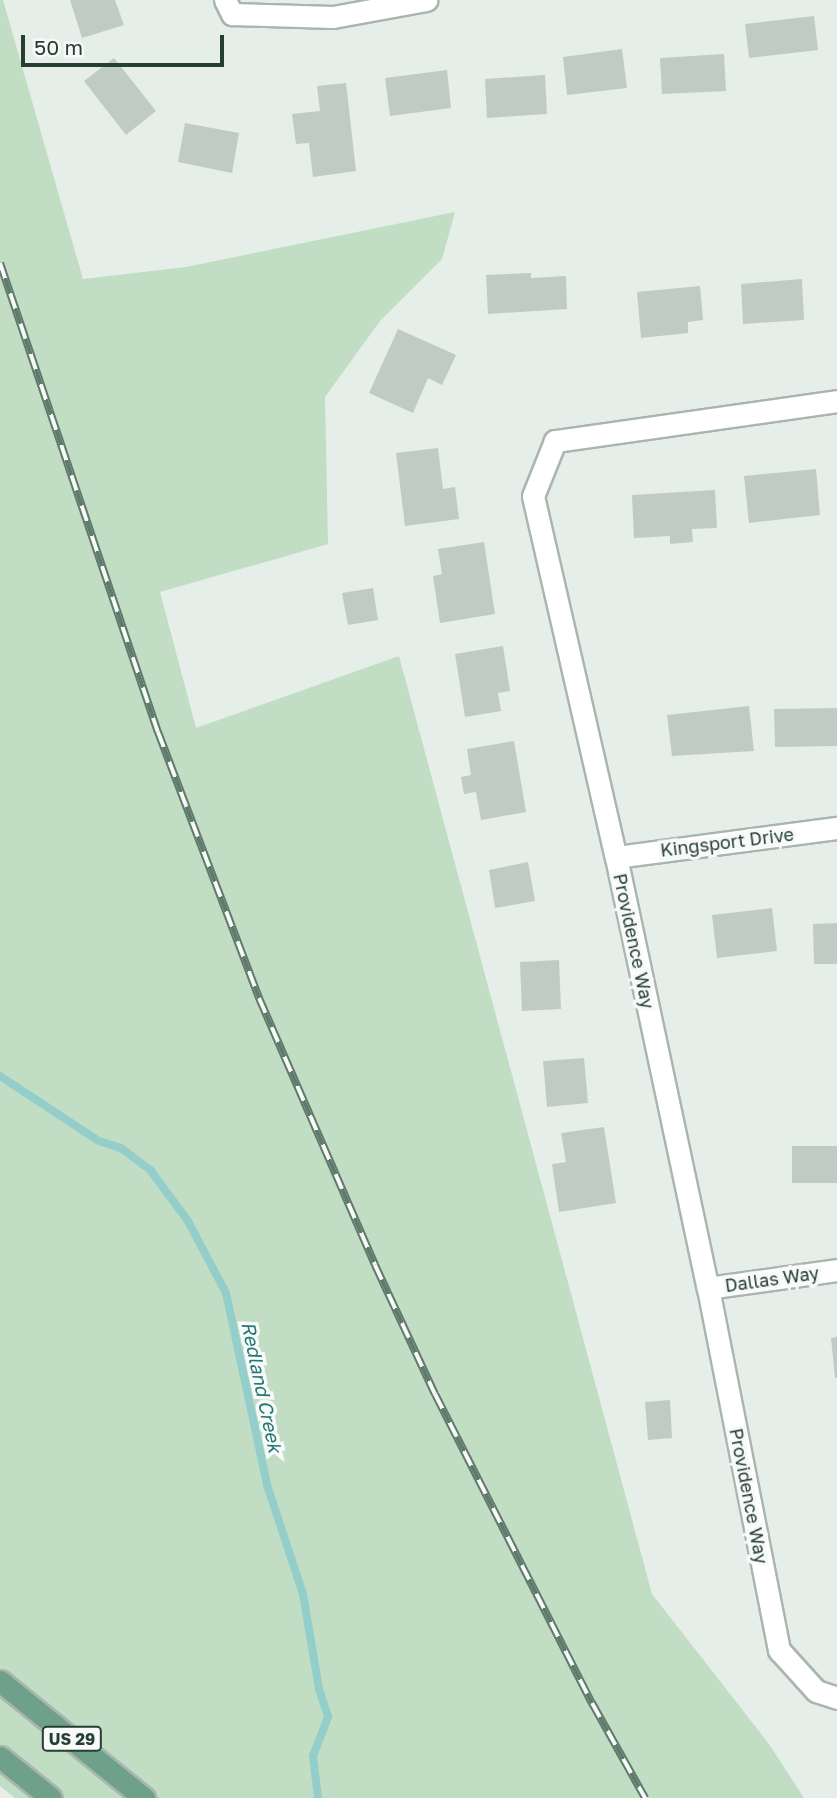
<!DOCTYPE html>
<style>
body{margin:0}
#map{position:relative;width:837px;height:1798px;overflow:hidden;background:#e6eee9;font-family:"Golos Text",sans-serif}
div>[style]{position:absolute}
.green>*{inset:0;background:#c1ddc3}
.stream>*{height:8px;margin:-4px;padding:0 4px;transform-origin:4px;border-radius:4px;background:#93cecb}
.building>*{inset:0;background:#bfccc4}
.roads{filter:drop-shadow(2px 0 #a9b6af) drop-shadow(-2px 0 #a9b6af) drop-shadow(0 2px #a9b6af) drop-shadow(0 -2px #a9b6af)}
.minor>*{height:21px;margin:-10.5px;padding:0 10.5px;transform-origin:10.5px;border-radius:10.5px;background:#fff}
.primary>*{height:21px;margin:-10.5px;padding:0 10.5px;transform-origin:10.5px;border-radius:10.5px;background:#6fa089}
.rail>*{height:8px;margin-top:-4px;transform-origin:0;background:repeating-linear-gradient(90deg,#f7faf8 0 16px,#617a6e 0 32px);box-sizing:border-box;border-block:2px solid #617a6e}
span{translate:-50% -50%;white-space:nowrap;text-align:center;line-height:1.15;-webkit-text-stroke:7px #f7faf8;paint-order:stroke}
.shield-label span{padding:2px 5px;background:#f7faf8;border:2px solid;border-radius:5px;-webkit-text-stroke-width:0}
.shield-label{font-size:16px;color:#263f33;font-weight:700}
.street-label{font-size:18px;color:#263f33}
.water-label{font-size:19px;color:#247774;font-style:italic}
.scale{position:absolute;left:21px;top:35px;width:203px;height:32px;box-sizing:border-box;border:4px solid #263f33;border-top:0;padding-left:9px;font-size:21px;line-height:24px;white-space:nowrap;color:#263f33;-webkit-text-stroke:5px #f7faf8;paint-order:stroke}
</style>
<div id="map">
<div class="green">
<i style="clip-path:polygon(0 0,3px 0,83px 279px,186px 267px,455px 212px,442px 259px,380px 321px,325px 397px,328px 544px,160px 592px,196px 728px,399px 656px,652px 1594px,769px 1744px,804px 1798px,15px 1798px,0 1786px)"></i>
</div>
<div class="stream">
<i style="left:0;top:1076px;width:118px;rotate:33.3deg"></i>
<i style="left:99px;top:1141px;width:23px;rotate:18deg"></i>
<i style="left:121px;top:1148px;width:38px;rotate:37deg"></i>
<i style="left:151px;top:1171px;width:62px;rotate:53.5deg"></i>
<i style="left:188px;top:1221px;width:81px;rotate:62.2deg"></i>
<i style="left:226px;top:1293px;width:196px;rotate:77.9deg"></i>
<i style="left:267px;top:1485px;width:115px;rotate:71.7deg"></i>
<i style="left:303px;top:1594px;width:96px;rotate:80.4deg"></i>
<i style="left:319px;top:1689px;width:29px;rotate:72deg"></i>
<i style="left:328px;top:1717px;width:42px;rotate:111deg"></i>
<i style="left:313px;top:1756px;width:42px;rotate:83.2deg"></i>
</div>
<div class="building">
<i style="clip-path:polygon(70px 0,115px 0,124px 25px,82px 38px)"></i>
<i style="clip-path:polygon(814px 16px,818px 50px,749px 58px,745px 24px)"></i>
<i style="clip-path:polygon(622px 49px,627px 88px,567px 95px,563px 57px)"></i>
<i style="clip-path:polygon(724px 54px,726px 91px,662px 94px,660px 58px)"></i>
<i style="clip-path:polygon(114px 58px,156px 111px,126px 135px,84px 81px)"></i>
<i style="clip-path:polygon(447px 70px,451px 108px,390px 116px,385px 78px)"></i>
<i style="clip-path:polygon(545px 75px,547px 114px,487px 118px,485px 79px)"></i>
<i style="clip-path:polygon(346px 83px,356px 171px,313px 177px,309px 143px,296px 144px,292px 114px,320px 111px,317px 86px)"></i>
<i style="clip-path:polygon(185px 123px,239px 133px,232px 173px,178px 162px)"></i>
<i style="clip-path:polygon(531px 273px,531px 278px,566px 276px,567px 309px,488px 314px,486px 275px)"></i>
<i style="clip-path:polygon(802px 279px,804px 320px,743px 324px,741px 284px)"></i>
<i style="clip-path:polygon(700px 286px,703px 320px,688px 322px,688px 333px,641px 338px,637px 292px)"></i>
<i style="clip-path:polygon(398px 329px,456px 355px,442px 385px,428px 378px,413px 413px,369px 393px)"></i>
<i style="clip-path:polygon(438px 448px,443px 489px,455px 487px,459px 519px,405px 526px,396px 453px)"></i>
<i style="clip-path:polygon(816px 469px,820px 515px,749px 523px,744px 476px)"></i>
<i style="clip-path:polygon(715px 490px,717px 528px,692px 529px,693px 542px,670px 544px,670px 536px,634px 538px,632px 495px)"></i>
<i style="clip-path:polygon(484px 542px,495px 614px,440px 623px,433px 576px,442px 574px,438px 549px)"></i>
<i style="clip-path:polygon(373px 588px,378px 620px,348px 625px,342px 593px)"></i>
<i style="clip-path:polygon(503px 646px,510px 691px,498px 693px,501px 711px,465px 717px,455px 654px)"></i>
<i style="clip-path:polygon(749px 706px,754px 751px,672px 756px,667px 715px)"></i>
<i style="clip-path:polygon(837px 708px,837px 746px,775px 747px,774px 709px)"></i>
<i style="clip-path:polygon(514px 741px,526px 812px,481px 820px,476px 792px,464px 794px,461px 777px,471px 775px,467px 749px)"></i>
<i style="clip-path:polygon(528px 862px,535px 901px,495px 908px,489px 870px)"></i>
<i style="clip-path:polygon(772px 908px,777px 951px,717px 958px,712px 915px)"></i>
<i style="clip-path:polygon(837px 923px,837px 964px,814px 964px,813px 924px)"></i>
<i style="clip-path:polygon(559px 960px,561px 1009px,522px 1011px,520px 962px)"></i>
<i style="clip-path:polygon(584px 1058px,588px 1103px,547px 1107px,543px 1061px)"></i>
<i style="clip-path:polygon(604px 1127px,616px 1203px,559px 1212px,552px 1164px,566px 1162px,561px 1133px)"></i>
<i style="clip-path:polygon(792px 1146px,837px 1146px,837px 1183px,792px 1183px)"></i>
<i style="clip-path:polygon(837px 1337px,837px 1378px,835px 1378px,831px 1338px)"></i>
<i style="clip-path:polygon(670px 1400px,672px 1438px,648px 1440px,645px 1402px)"></i>
</div>
<div class="roads">
<div class="minor">
<i style="left:225px;top:0;width:16px;rotate:63deg"></i>
<i style="left:232px;top:14px;width:101px;rotate:1.7deg"></i>
<i style="left:333px;top:17px;width:95px;rotate:-10.4deg"></i>
<i style="left:837px;top:401px;width:285px;rotate:171.9deg"></i>
<i style="left:555px;top:441px;width:59px;rotate:111.8deg"></i>
<i style="left:533px;top:496px;width:370px;rotate:77.1deg"></i>
<i style="left:616px;top:857px;width:441px;rotate:78deg"></i>
<i style="left:708px;top:1288px;width:369px;rotate:78.9deg"></i>
<i style="left:779px;top:1650px;width:55px;rotate:47.9deg"></i>
<i style="left:816px;top:1691px;width:22px;rotate:18deg"></i>
<i style="left:616px;top:857px;width:223px;rotate:-7.5deg"></i>
<i style="left:708px;top:1288px;width:130px;rotate:-7.9deg"></i>
</div>
<div class="primary">
<i style="left:0;top:1681px;width:186px;rotate:39.1deg"></i>
<i style="left:0;top:1757px;width:65px;rotate:38.8deg"></i>
</div>
</div>
<div class="rail">
<i style="left:0;top:263px;width:495px;rotate:71.4deg"></i>
<i style="left:158px;top:732px;width:285px;rotate:69.2deg"></i>
<i style="left:259px;top:998px;width:291px;rotate:66.5deg"></i>
<i style="left:375px;top:1265px;width:142px;rotate:65.1deg"></i>
<i style="left:435px;top:1394px;width:347px;rotate:63.1deg"></i>
<i style="left:592px;top:1703px;width:109px;rotate:60.8deg"></i>
</div>
<div class="shield-label">
<span style="left:72px;top:1739px">US 29</span>
</div>
<div class="street-label">
<span style="left:727px;top:842px;rotate:-7deg">Kingsport Drive</span>
<span style="left:634px;top:941px;rotate:78deg">Providence Way</span>
<span style="left:772px;top:1279px;rotate:-8deg">Dallas Way</span>
<span style="left:749px;top:1496px;rotate:79deg">Providence Way</span>
</div>
<div class="water-label">
<span style="left:262px;top:1387px;rotate:78deg">Redland Creek</span>
</div>
<div class="scale">50 m</div>
</div>
